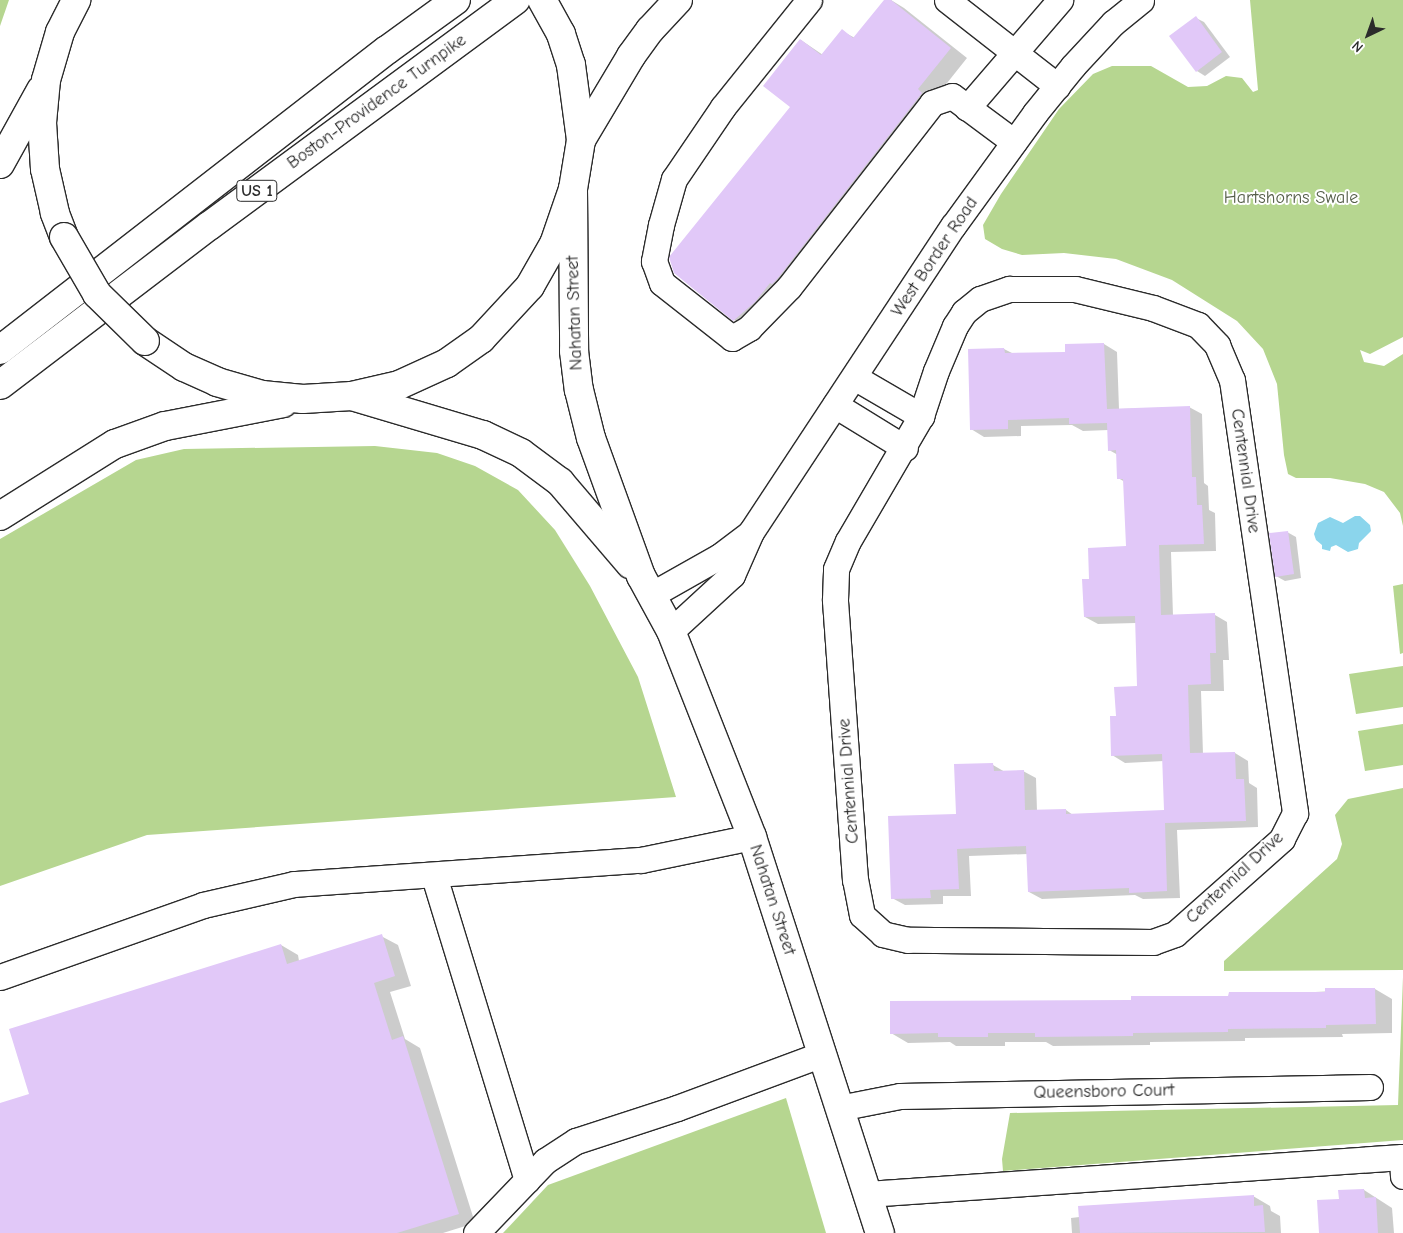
<!DOCTYPE html>
<style>
body{margin:0}
#map{position:relative;width:1403px;height:1233px;overflow:hidden;background:#fff;font-family:"Comic Neue",sans-serif}
div>[style]{position:absolute}
.green>*{inset:0;background:#b6d690}
.water>*{inset:0;background:#8bd5ec}
.shadow>*{inset:0;background:#0003}
.building>*{inset:0;background:#e1c8f8}
.roads{filter:drop-shadow(1px 0 #2b2b2b) drop-shadow(-1px 0 #2b2b2b) drop-shadow(0 1px #2b2b2b) drop-shadow(0 -1px #2b2b2b)}
.minor>*{height:25px;margin:-12.5px;padding:0 12.5px;transform-origin:12.5px;border-radius:12.5px;background:#fff}
.major>*{height:28px;margin:-14px;padding:0 14px;transform-origin:14px;border-radius:14px;background:#fff}
.bridges{filter:drop-shadow(1px 0 #2b2b2b) drop-shadow(-1px 0 #2b2b2b) drop-shadow(0 1px #2b2b2b) drop-shadow(0 -1px #2b2b2b)}
.major-bridge>*{height:28px;margin:-14px;padding:0 14px;transform-origin:14px;border-radius:14px;background:#fff}
span{translate:-50% -50%;white-space:nowrap;text-align:center;line-height:1.15;-webkit-text-stroke:4px #fff;paint-order:stroke}
.shield-label span{padding:1px 4px;background:#fff;border:1px solid;border-radius:4px;-webkit-text-stroke-width:0}
.shield-label{font-size:16px;color:#2b2b2b;font-weight:700}
.street-label{font-size:18px;color:#2b2b2b}
.park-label{font-size:18px;color:#555e49}
.north{position:absolute;left:1343px;top:10px;width:50px;height:50px;-webkit-text-stroke:4px #fff;paint-order:stroke;rotate:222deg;font-size:14px;font-weight:700;line-height:20px;text-align:center;color:#2b2b2b}
.north::after{content:'';display:block;margin:auto;width:18px;height:22px;background:#2b2b2b;clip-path:polygon(50% 0,100% 100%,50% 72%,0 100%)}
</style>
<div id="map">
<div class="green">
<i style="clip-path:polygon(0 0,9px 0,0 26px)"></i>
<i style="clip-path:polygon(1250px 0,1403px 0,1403px 337px,1370px 354px,1360px 350px,1364px 362px,1384px 366px,1403px 354px,1403px 526px,1400px 513px,1384px 492px,1365px 484px,1330px 478px,1296px 478px,1288px 474px,1284px 455px,1277px 384px,1263px 349px,1237px 321px,1172px 280px,1116px 259px,1064px 253px,1022px 255px,1002px 249px,985px 239px,983px 225px,1001px 194px,1059px 109px,1093px 74px,1112px 66px,1151px 66px,1188px 87px,1207px 86px,1226px 76px,1242px 78px,1253px 92px,1258px 90px)"></i>
<i style="clip-path:polygon(375px 446px,437px 453px,475px 466px,518px 490px,555px 530px,590px 586px,638px 677px,676px 797px,147px 835px,0 886px,0 539px,136px 460px,184px 449px)"></i>
<i style="clip-path:polygon(1403px 584px,1403px 653px,1400px 654px,1393px 586px)"></i>
<i style="clip-path:polygon(1403px 666px,1403px 707px,1356px 714px,1349px 674px)"></i>
<i style="clip-path:polygon(1403px 724px,1403px 765px,1365px 771px,1358px 731px)"></i>
<i style="clip-path:polygon(1403px 788px,1403px 970px,1224px 971px,1224px 961px,1337px 859px,1342px 844px,1335px 815px,1348px 799px)"></i>
<i style="clip-path:polygon(1403px 977px,1403px 1140px,1003px 1171px,1002px 1159px,1010px 1113px,1398px 1105px)"></i>
<i style="clip-path:polygon(786px 1098px,826px 1233px,503px 1233px,548px 1185px)"></i>
</div>
<div class="water">
<i style="clip-path:polygon(1355px 516px,1360px 516px,1370px 525px,1371px 531px,1359px 543px,1358px 549px,1348px 552px,1336px 545px,1331px 547px,1330px 551px,1322px 549px,1322px 545px,1316px 540px,1314px 534px,1318px 523px,1330px 517px,1343px 523px)"></i>
</div>
<div class="shadow">
<i style="clip-path:polygon(885px 0,891px 0,904px 8px,967px 58px,751px 329px,734px 320px,791px 107px,801px 40px,823px 55px,842px 31px,855px 38px)"></i>
<i style="clip-path:polygon(1196px 18px,1204px 22px,1230px 57px,1205px 76px,1197px 71px)"></i>
<i style="clip-path:polygon(1104px 344px,1117px 352px,1119px 409px,1189px 407px,1202px 414px,1204px 483px,1208px 486px,1209px 510px,1215px 513px,1216px 551px,1171px 552px,1173px 616px,1215px 615px,1227px 622px,1229px 660px,1223px 660px,1224px 691px,1201px 691px,1203px 754px,1235px 753px,1248px 761px,1249px 783px,1257px 788px,1258px 827px,1177px 830px,1180px 898px,1143px 899px,1135px 895px,1042px 899px,1029px 892px,1028px 854px,969px 856px,971px 896px,943px 896px,943px 904px,905px 905px,892px 898px,957px 815px,993px 765px,1005px 772px,1023px 771px,1036px 778px,1037px 811px,1066px 810px,1073px 815px,1165px 811px,1164px 761px,1125px 763px,1112px 755px,1117px 717px,1138px 687px,1136px 623px,1098px 624px,1085px 617px,1090px 580px,1127px 548px,1125px 482px,1118px 478px,1118px 455px,1109px 450px,1109px 430px,1083px 431px,1072px 425px,1021px 426px,1021px 436px,984px 437px,971px 429px,1004px 349px,1014px 354px,1066px 353px,1066px 345px)"></i>
<i style="clip-path:polygon(1287px 532px,1296px 537px,1301px 578px,1285px 581px,1276px 576px)"></i>
<i style="clip-path:polygon(381px 936px,398px 945px,411px 986px,390px 992px,405px 1039px,420px 1048px,475px 1223px,443px 1233px,0 1233px,0 1104px,31px 1095px,281px 945px,298px 955px,299px 961px)"></i>
<i style="clip-path:polygon(1375px 989px,1392px 999px,1392px 1033px,1342px 1034px,1343px 1037px,1245px 1038px,1245px 1041px,1150px 1042px,1150px 1045px,1053px 1046px,1046px 1042px,1005px 1042px,1005px 1046px,956px 1046px,950px 1042px,908px 1043px,891px 1033px,1133px 1001px)"></i>
<i style="clip-path:polygon(1364px 1190px,1392px 1208px,1394px 1233px,1320px 1233px,1340px 1200px)"></i>
<i style="clip-path:polygon(1253px 1196px,1270px 1206px,1271px 1211px,1280px 1216px,1281px 1233px,1072px 1233px,1071px 1218px)"></i>
</div>
<div class="building">
<i style="clip-path:polygon(884px 0,891px 0,951px 48px,918px 89px,922px 93px,778px 278px,772px 284px,770px 283px,755px 302px,733px 321px,674px 273px,669px 257px,790px 107px,763px 86px,800px 39px,821px 55px,842px 29px,853px 38px)"></i>
<i style="clip-path:polygon(1196px 16px,1222px 52px,1196px 72px,1169px 36px)"></i>
<i style="clip-path:polygon(1104px 343px,1107px 409px,1190px 406px,1192px 477px,1196px 477px,1197px 505px,1202px 505px,1204px 544px,1159px 545px,1161px 615px,1215px 613px,1216px 653px,1210px 653px,1211px 684px,1188px 685px,1190px 753px,1235px 752px,1236px 779px,1244px 779px,1246px 821px,1165px 823px,1167px 891px,1129px 893px,1129px 888px,1028px 892px,1026px 846px,957px 849px,959px 889px,930px 890px,931px 898px,891px 899px,888px 816px,956px 814px,954px 764px,993px 763px,994px 771px,1024px 770px,1025px 810px,1066px 809px,1066px 814px,1164px 810px,1162px 754px,1111px 756px,1110px 716px,1116px 716px,1114px 687px,1137px 686px,1135px 616px,1084px 617px,1082px 579px,1089px 579px,1088px 548px,1126px 546px,1123px 479px,1117px 479px,1116px 450px,1108px 451px,1107px 423px,1069px 424px,1069px 418px,1008px 420px,1008px 429px,970px 430px,968px 349px,1004px 348px,1005px 353px,1065px 352px,1065px 344px)"></i>
<i style="clip-path:polygon(1288px 531px,1294px 574px,1275px 577px,1269px 533px)"></i>
<i style="clip-path:polygon(382px 934px,395px 976px,374px 983px,392px 1040px,403px 1036px,459px 1214px,397px 1233px,0 1233px,0 1103px,29px 1094px,9px 1029px,281px 944px,287px 964px)"></i>
<i style="clip-path:polygon(1325px 988px,1375px 988px,1376px 1024px,1326px 1025px,1326px 1028px,1228px 1029px,1228px 1032px,1133px 1033px,1133px 1036px,1035px 1037px,1035px 1033px,988px 1033px,988px 1037px,938px 1037px,938px 1033px,890px 1034px,890px 1001px,1131px 1000px,1131px 996px,1228px 996px,1229px 992px,1325px 992px)"></i>
<i style="clip-path:polygon(1364px 1189px,1365px 1198px,1376px 1197px,1378px 1233px,1319px 1233px,1317px 1200px,1339px 1199px,1338px 1190px)"></i>
<i style="clip-path:polygon(1254px 1195px,1254px 1206px,1263px 1205px,1265px 1232px,1080px 1233px,1078px 1206px)"></i>
</div>
<div class="roads">
<div class="minor">
<i style="left:809px;top:0;width:137px;rotate:128.8deg"></i>
<i style="left:723px;top:107px;width:87px;rotate:124.2deg"></i>
<i style="left:674px;top:179px;width:48px;rotate:105.8deg"></i>
<i style="left:661px;top:225px;width:37px;rotate:101deg"></i>
<i style="left:654px;top:261px;width:23px;rotate:70deg"></i>
<i style="left:662px;top:283px;width:89px;rotate:38.2deg"></i>
<i style="left:732px;top:338px;width:20px;rotate:-30deg"></i>
<i style="left:749px;top:328px;width:57px;rotate:-45.7deg"></i>
<i style="left:789px;top:287px;width:233px;rotate:-52.1deg"></i>
<i style="left:932px;top:103px;width:21px;rotate:-19deg"></i>
<i style="left:952px;top:96px;width:77px;rotate:36.6deg"></i>
<i style="left:947px;top:0;width:140px;rotate:38deg"></i>
<i style="left:967px;top:108px;width:143px;rotate:-49.3deg"></i>
<i style="left:1009px;top:289px;width:66px"></i>
<i style="left:1075px;top:289px;width:80px;rotate:13.7deg"></i>
<i style="left:1153px;top:308px;width:48px;rotate:20.7deg"></i>
<i style="left:1198px;top:325px;width:28px;rotate:46deg"></i>
<i style="left:1217px;top:345px;width:38px;rotate:67deg"></i>
<i style="left:1232px;top:380px;width:438px;rotate:81.7deg"></i>
<i style="left:1295px;top:813px;width:29px;rotate:117deg"></i>
<i style="left:1282px;top:839px;width:143px;rotate:138.4deg"></i>
<i style="left:1175px;top:934px;width:23px;rotate:160deg"></i>
<i style="left:1153px;top:942px;width:245px;rotate:-179.5deg"></i>
<i style="left:908px;top:940px;width:26px;rotate:-167deg"></i>
<i style="left:883px;top:934px;width:28px;rotate:-138deg"></i>
<i style="left:862px;top:915px;width:36px;rotate:-101deg"></i>
<i style="left:855px;top:880px;width:281px;rotate:-94.1deg"></i>
<i style="left:835px;top:600px;width:31px;rotate:-88deg"></i>
<i style="left:836px;top:569px;width:30px;rotate:-67deg"></i>
<i style="left:848px;top:541px;width:145px;rotate:-59.7deg"></i>
<i style="left:921px;top:416px;width:47px;rotate:-71.6deg"></i>
<i style="left:936px;top:371px;width:49px;rotate:-67.1deg"></i>
<i style="left:955px;top:326px;width:17px;rotate:-57deg"></i>
<i style="left:964px;top:312px;width:21px;rotate:-39deg"></i>
<i style="left:980px;top:299px;width:31px;rotate:-19deg"></i>
<i style="left:854px;top:377px;width:78px;rotate:30.2deg"></i>
<i style="left:835px;top:405px;width:82px;rotate:31.6deg"></i>
<i style="left:651px;top:595px;width:79px;rotate:-29.5deg"></i>
<i style="left:720px;top:556px;width:36px;rotate:-37deg"></i>
<i style="left:671px;top:631px;width:83px;rotate:-42.6deg"></i>
<i style="left:732px;top:575px;width:47px;rotate:-66.2deg"></i>
<i style="left:751px;top:532px;width:367px;rotate:-56.6deg"></i>
<i style="left:953px;top:226px;width:140px;rotate:-54deg"></i>
<i style="left:1035px;top:113px;width:60px;rotate:-51deg"></i>
<i style="left:1073px;top:66px;width:59px;rotate:-47.1deg"></i>
<i style="left:1113px;top:23px;width:36px;rotate:-39deg"></i>
<i style="left:434px;top:876px;width:318px;rotate:73deg"></i>
<i style="left:0;top:977px;width:215px;rotate:-19.5deg"></i>
<i style="left:203px;top:905px;width:93px;rotate:-13deg"></i>
<i style="left:294px;top:884px;width:348px;rotate:-4deg"></i>
<i style="left:641px;top:860px;width:113px;rotate:-11.7deg"></i>
<i style="left:839px;top:1108px;width:62px;rotate:-11.1deg"></i>
<i style="left:900px;top:1096px;width:470px;rotate:-1.1deg"></i>
<i style="left:867px;top:1194px;width:536px;rotate:-3.96deg"></i>
<i style="left:1402px;top:1157px;width:19px;rotate:87deg"></i>
<i style="left:476px;top:1233px;width:100px;rotate:-46.2deg"></i>
<i style="left:545px;top:1161px;width:37px;rotate:-33deg"></i>
<i style="left:576px;top:1141px;width:106px;rotate:-18.1deg"></i>
<i style="left:677px;top:1108px;width:155px;rotate:-20.4deg"></i>
</div>
<div class="major">
<i style="left:581px;top:140px;width:98px;rotate:-59.2deg"></i>
<i style="left:631px;top:56px;width:32px;rotate:-54deg"></i>
<i style="left:650px;top:30px;width:41px;rotate:-47deg"></i>
<i style="left:0;top:164px;width:85px;rotate:-61deg"></i>
<i style="left:573px;top:189px;width:162px;rotate:89.6deg"></i>
<i style="left:574px;top:351px;width:39px;rotate:83deg"></i>
<i style="left:579px;top:390px;width:49px;rotate:76deg"></i>
<i style="left:591px;top:438px;width:147px;rotate:70.1deg"></i>
<i style="left:641px;top:576px;width:63px;rotate:61.4deg"></i>
<i style="left:671px;top:631px;width:221px;rotate:68.5deg"></i>
<i style="left:752px;top:837px;width:416px;rotate:72.1deg"></i>
<i style="left:64px;top:237px;width:26px;rotate:-111deg"></i>
<i style="left:55px;top:213px;width:45px;rotate:-102.8deg"></i>
<i style="left:45px;top:169px;width:46px;rotate:-93.7deg"></i>
<i style="left:42px;top:123px;width:43px;rotate:-84.7deg"></i>
<i style="left:46px;top:80px;width:50px;rotate:-73.7deg"></i>
<i style="left:60px;top:32px;width:36px;rotate:-63deg"></i>
<i style="left:145px;top:341px;width:47px;rotate:33.7deg"></i>
<i style="left:184px;top:367px;width:36px;rotate:24deg"></i>
<i style="left:217px;top:382px;width:47px;rotate:16.1deg"></i>
<i style="left:262px;top:395px;width:41px;rotate:5.6deg"></i>
<i style="left:303px;top:399px;width:49px;rotate:-3.5deg"></i>
<i style="left:352px;top:396px;width:48px;rotate:-13.2deg"></i>
<i style="left:399px;top:385px;width:53px;rotate:-24.6deg"></i>
<i style="left:447px;top:363px;width:42px;rotate:-35.2deg"></i>
<i style="left:481px;top:339px;width:72px;rotate:-47.2deg"></i>
<i style="left:530px;top:286px;width:48px;rotate:-60.3deg"></i>
<i style="left:554px;top:244px;width:58px;rotate:-70.9deg"></i>
<i style="left:573px;top:189px;width:50px;rotate:-80.7deg"></i>
<i style="left:581px;top:140px;width:76px;rotate:-97.6deg"></i>
<i style="left:571px;top:65px;width:33px;rotate:-108deg"></i>
<i style="left:561px;top:34px;width:39px;rotate:-119deg"></i>
<i style="left:0;top:350px;width:490px;rotate:-37.8deg"></i>
<i style="left:387px;top:50px;width:85px;rotate:-35.9deg"></i>
<i style="left:0;top:385px;width:263px;rotate:-37.3deg"></i>
<i style="left:209px;top:226px;width:381px;rotate:-36.4deg"></i>
<i style="left:352px;top:396px;width:137px;rotate:16.6deg"></i>
<i style="left:483px;top:435px;width:42px;rotate:25.3deg"></i>
<i style="left:521px;top:453px;width:49px;rotate:36.6deg"></i>
<i style="left:560px;top:482px;width:108px;rotate:49.5deg"></i>
<i style="left:0;top:516px;width:136px;rotate:-32.1deg"></i>
<i style="left:115px;top:444px;width:53px;rotate:-19.8deg"></i>
<i style="left:165px;top:426px;width:120px;rotate:-11deg"></i>
</div>
</div>
<div class="bridges">
<div class="major-bridge">
<i style="left:64px;top:237px;width:66px;rotate:59.9deg"></i>
<i style="left:97px;top:294px;width:67px;rotate:44.4deg"></i>
</div>
</div>
<div class="shield-label">
<span style="left:257px;top:191px">US 1</span>
</div>
<div class="street-label">
<span style="left:377px;top:102px;rotate:-36deg">Boston-Providence Turnpike</span>
<span style="left:935px;top:257px;rotate:-56deg">West Border Road</span>
<span style="left:575px;top:313px;rotate:-92deg">Nahatan Street</span>
<span style="left:1245px;top:471px;rotate:82deg">Centennial Drive</span>
<span style="left:849px;top:781px;rotate:-94deg">Centennial Drive</span>
<span style="left:1235px;top:878px;rotate:-43deg">Centennial Drive</span>
<span style="left:772px;top:900px;rotate:72deg">Nahatan Street</span>
<span style="left:1104px;top:1092px;rotate:-1deg">Queensboro Court</span>
</div>
<div class="park-label">
<span style="left:1291px;top:198px">Hartshorns Swale</span>
</div>
<div class="north">N</div>
</div>
